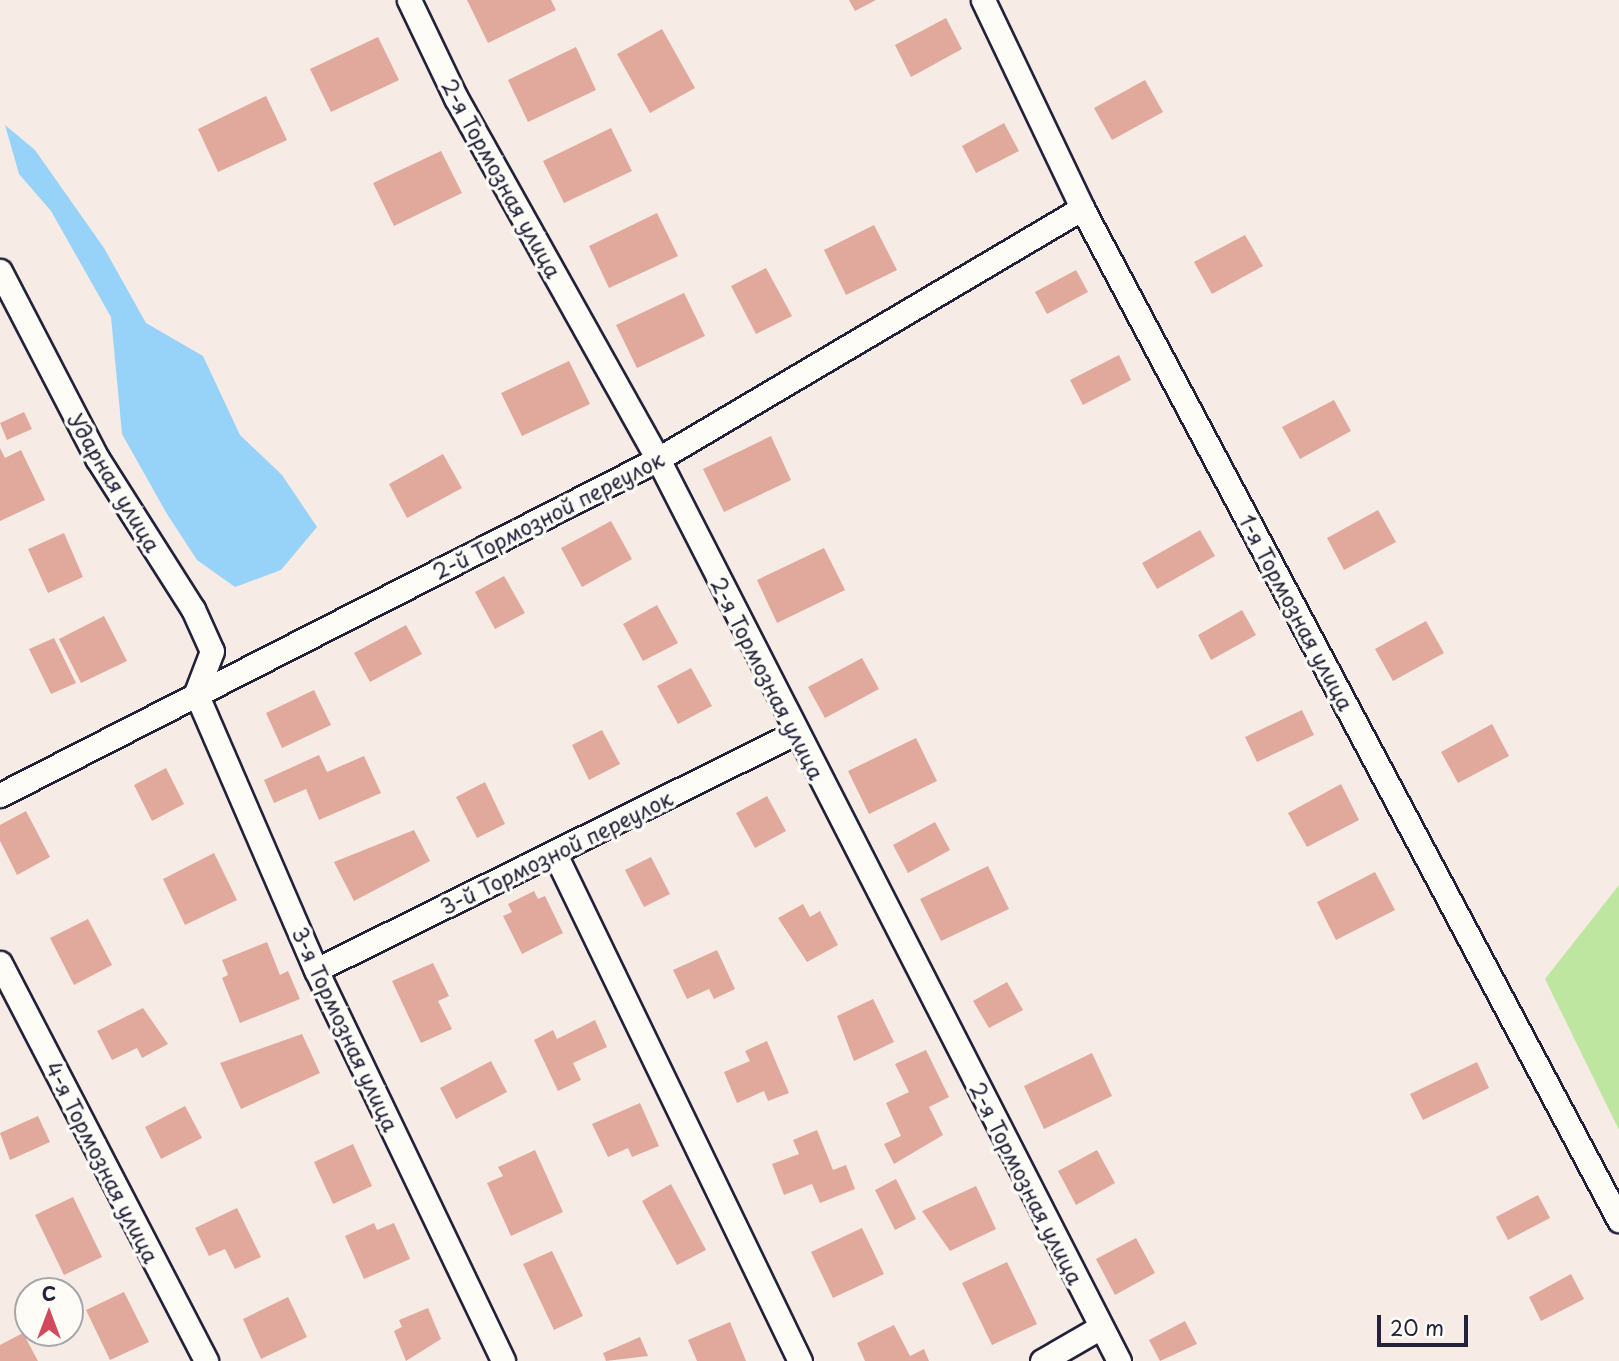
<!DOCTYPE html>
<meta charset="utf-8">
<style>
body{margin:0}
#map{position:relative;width:1619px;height:1361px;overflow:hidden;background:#f7ebe5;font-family:"Playpen Sans",sans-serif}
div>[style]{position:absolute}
.green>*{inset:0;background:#bee6a1}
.water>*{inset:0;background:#97d3f8}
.building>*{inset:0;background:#e1a99c}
.roads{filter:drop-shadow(2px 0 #22223b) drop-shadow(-2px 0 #22223b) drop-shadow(0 2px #22223b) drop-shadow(0 -2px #22223b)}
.street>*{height:23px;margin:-11.5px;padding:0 11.5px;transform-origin:11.5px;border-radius:11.5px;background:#fdfcf7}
span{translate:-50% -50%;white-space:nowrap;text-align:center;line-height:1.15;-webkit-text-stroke:7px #fdfcf7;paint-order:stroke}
.street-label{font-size:21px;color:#22223b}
.north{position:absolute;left:14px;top:1277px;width:70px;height:70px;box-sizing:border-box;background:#fdfcf7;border:2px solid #a5a5ac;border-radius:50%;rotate:0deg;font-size:19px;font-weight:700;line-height:28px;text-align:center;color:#22223b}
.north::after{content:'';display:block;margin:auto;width:24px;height:32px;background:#d1495b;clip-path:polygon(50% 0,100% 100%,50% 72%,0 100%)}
.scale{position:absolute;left:1377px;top:1315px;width:91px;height:32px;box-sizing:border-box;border:4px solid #22223b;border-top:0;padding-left:9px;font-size:21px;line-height:24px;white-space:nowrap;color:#22223b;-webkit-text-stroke:5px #fdfcf7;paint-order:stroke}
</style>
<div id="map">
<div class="green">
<i style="clip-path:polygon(1619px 885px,1619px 1130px,1545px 979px)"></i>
</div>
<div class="water">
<i style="clip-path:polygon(5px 125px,35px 150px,104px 248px,146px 323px,203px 356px,240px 435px,282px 475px,317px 527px,281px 570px,235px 587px,197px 560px,167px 514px,122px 434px,111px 317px,51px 211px,19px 174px)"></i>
</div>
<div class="building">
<i style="clip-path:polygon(467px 0,551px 0,556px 10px,488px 43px)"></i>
<i style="clip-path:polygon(849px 0,876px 0,855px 11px)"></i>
<i style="clip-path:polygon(946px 18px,962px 49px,911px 77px,895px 45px)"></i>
<i style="clip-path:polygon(662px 29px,695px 88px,650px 113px,617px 54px)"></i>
<i style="clip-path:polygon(378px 37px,399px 80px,331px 112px,310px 69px)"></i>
<i style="clip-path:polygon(576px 47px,596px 90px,528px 122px,508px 80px)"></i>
<i style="clip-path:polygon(1145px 80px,1163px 112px,1112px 140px,1094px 108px)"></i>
<i style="clip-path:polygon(266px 96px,287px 140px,218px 172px,198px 129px)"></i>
<i style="clip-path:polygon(1004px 123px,1019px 151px,976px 173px,962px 146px)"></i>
<i style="clip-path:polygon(611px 128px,632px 171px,564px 203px,543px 161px)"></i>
<i style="clip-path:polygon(441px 151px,462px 193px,394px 226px,373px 183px)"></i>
<i style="clip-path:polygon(657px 213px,678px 256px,609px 288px,589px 246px)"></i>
<i style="clip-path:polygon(874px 225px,897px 270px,846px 295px,824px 250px)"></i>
<i style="clip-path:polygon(1245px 235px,1263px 266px,1212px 294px,1194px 262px)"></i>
<i style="clip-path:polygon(766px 268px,792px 316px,756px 334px,731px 286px)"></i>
<i style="clip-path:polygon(1076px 270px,1088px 292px,1047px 314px,1035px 292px)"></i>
<i style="clip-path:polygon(684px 293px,705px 336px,637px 368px,616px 325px)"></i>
<i style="clip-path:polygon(1119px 355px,1131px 380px,1083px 405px,1070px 380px)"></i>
<i style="clip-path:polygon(569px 361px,590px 404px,522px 436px,501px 393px)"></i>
<i style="clip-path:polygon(1334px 400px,1351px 431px,1300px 459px,1282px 427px)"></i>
<i style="clip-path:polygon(24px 412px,32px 429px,7px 440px,0 423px)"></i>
<i style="clip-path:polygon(771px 436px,791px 480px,724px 512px,703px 469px)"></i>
<i style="clip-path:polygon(0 448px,5px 458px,21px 450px,45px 500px,0 521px)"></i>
<i style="clip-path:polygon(443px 454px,462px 488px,407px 518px,389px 484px)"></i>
<i style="clip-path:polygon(1378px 510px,1396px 542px,1344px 570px,1327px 538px)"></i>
<i style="clip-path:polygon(611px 521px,632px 559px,582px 587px,561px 548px)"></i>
<i style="clip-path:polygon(1200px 530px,1215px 556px,1157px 589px,1142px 563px)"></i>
<i style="clip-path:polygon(64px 533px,83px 577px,48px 593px,28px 549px)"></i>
<i style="clip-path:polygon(824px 548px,845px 590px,777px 623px,757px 580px)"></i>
<i style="clip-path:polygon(504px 576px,525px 613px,495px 629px,475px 592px)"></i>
<i style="clip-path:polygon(657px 605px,678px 643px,643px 661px,623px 624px)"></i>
<i style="clip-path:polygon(1242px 610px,1256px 635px,1211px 660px,1198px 635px)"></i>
<i style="clip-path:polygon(104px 616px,127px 661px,81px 683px,59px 639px)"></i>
<i style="clip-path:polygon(1426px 621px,1444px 653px,1393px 681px,1375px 649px)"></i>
<i style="clip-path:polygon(406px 625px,422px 654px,370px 682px,354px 653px)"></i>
<i style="clip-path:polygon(54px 638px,76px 683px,51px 694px,29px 649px)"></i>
<i style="clip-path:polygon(862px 658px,879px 689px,825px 718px,808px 687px)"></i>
<i style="clip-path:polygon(691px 668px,712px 706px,678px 724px,657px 686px)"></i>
<i style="clip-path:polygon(314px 690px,331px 725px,282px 748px,266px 713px)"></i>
<i style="clip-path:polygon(1302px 710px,1314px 735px,1257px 762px,1245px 737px)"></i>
<i style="clip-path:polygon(1492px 724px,1509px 756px,1458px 783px,1441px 752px)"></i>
<i style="clip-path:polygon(602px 730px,620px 764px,589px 780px,572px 745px)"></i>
<i style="clip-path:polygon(916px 738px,937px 781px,869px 814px,848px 771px)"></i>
<i style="clip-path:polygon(319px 755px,327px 772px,364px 756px,381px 793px,319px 820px,306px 789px,274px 803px,264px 780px)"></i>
<i style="clip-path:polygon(166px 768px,184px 804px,152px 821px,134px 785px)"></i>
<i style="clip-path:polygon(485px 782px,505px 824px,477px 838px,456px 797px)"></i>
<i style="clip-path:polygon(1341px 784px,1359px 820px,1307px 847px,1288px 813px)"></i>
<i style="clip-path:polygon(767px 796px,786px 831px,755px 848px,736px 813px)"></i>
<i style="clip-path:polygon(26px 811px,50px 857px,17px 875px,0 841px,0 825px)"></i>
<i style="clip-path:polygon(935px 822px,950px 850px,908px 873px,893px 845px)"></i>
<i style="clip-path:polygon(414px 830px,430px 861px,354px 901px,334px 862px)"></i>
<i style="clip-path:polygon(214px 853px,237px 900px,185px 925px,163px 879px)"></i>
<i style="clip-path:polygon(651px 857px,670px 894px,644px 907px,625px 870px)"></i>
<i style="clip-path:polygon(988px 866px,1009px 909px,941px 941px,920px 899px)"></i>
<i style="clip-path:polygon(1375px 872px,1395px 910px,1336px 940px,1317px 902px)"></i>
<i style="clip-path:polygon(534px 891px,538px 899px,545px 896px,563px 933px,522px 954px,503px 916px,512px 912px,508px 904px)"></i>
<i style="clip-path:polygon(803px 904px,810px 917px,820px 911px,838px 945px,807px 962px,778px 918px)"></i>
<i style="clip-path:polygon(88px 919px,112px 965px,74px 985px,50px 938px)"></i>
<i style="clip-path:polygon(267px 942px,280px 975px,288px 971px,300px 999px,240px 1023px,222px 978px,228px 975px,222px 960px)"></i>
<i style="clip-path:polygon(717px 950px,735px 989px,714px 999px,709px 989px,687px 999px,673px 970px)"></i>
<i style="clip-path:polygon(433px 963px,449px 996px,438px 1001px,452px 1029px,421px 1043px,392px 981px)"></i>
<i style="clip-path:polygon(1007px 982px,1023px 1010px,989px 1028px,973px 1001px)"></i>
<i style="clip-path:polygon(873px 999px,894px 1042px,854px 1061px,837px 1016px)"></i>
<i style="clip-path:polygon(143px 1008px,168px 1044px,142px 1058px,137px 1048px,112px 1060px,97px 1031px)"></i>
<i style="clip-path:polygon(595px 1020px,607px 1047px,573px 1063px,581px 1080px,558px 1091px,534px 1040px,553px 1030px,557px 1039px)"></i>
<i style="clip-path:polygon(302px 1034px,320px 1073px,241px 1109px,220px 1063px)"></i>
<i style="clip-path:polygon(767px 1041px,789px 1093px,768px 1101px,764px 1091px,737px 1103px,724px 1072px,750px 1061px,745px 1051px)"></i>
<i style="clip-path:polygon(926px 1050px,949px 1097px,929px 1107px,943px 1135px,894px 1164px,884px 1144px,901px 1136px,886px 1103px,909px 1092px,895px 1064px)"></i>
<i style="clip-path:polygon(1092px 1053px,1112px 1096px,1044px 1129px,1024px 1086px)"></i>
<i style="clip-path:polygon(491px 1061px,507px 1092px,456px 1119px,440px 1088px)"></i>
<i style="clip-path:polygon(1477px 1062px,1489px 1088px,1423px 1120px,1410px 1094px)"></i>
<i style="clip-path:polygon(640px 1103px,659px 1146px,632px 1157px,628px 1148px,608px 1157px,592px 1124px)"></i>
<i style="clip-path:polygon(185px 1106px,202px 1138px,161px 1159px,145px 1127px)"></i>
<i style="clip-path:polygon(38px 1116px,50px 1142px,10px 1160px,0 1133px)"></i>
<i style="clip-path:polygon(817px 1130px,833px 1170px,846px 1165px,855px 1189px,820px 1203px,812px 1184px,784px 1195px,772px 1164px,799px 1154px,793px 1140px)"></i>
<i style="clip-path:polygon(353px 1144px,372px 1186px,333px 1204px,314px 1162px)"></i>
<i style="clip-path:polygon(535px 1150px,563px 1212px,511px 1236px,487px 1183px,503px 1176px,498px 1167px)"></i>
<i style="clip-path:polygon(1097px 1150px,1115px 1183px,1076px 1205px,1058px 1171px)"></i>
<i style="clip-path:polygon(896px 1179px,916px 1219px,895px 1230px,875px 1190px)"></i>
<i style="clip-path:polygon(671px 1184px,706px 1250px,677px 1265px,642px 1201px)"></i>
<i style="clip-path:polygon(976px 1186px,996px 1229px,950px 1251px,922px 1211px)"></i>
<i style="clip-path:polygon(1538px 1195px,1550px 1218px,1508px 1240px,1496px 1217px)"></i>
<i style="clip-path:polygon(73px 1197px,102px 1257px,64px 1275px,35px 1215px)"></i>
<i style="clip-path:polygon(237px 1208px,261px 1257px,235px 1269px,225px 1249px,209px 1256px,195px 1228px)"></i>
<i style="clip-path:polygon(374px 1223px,377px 1230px,394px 1223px,410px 1259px,364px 1279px,345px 1236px)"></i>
<i style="clip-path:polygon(862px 1228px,884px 1274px,833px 1298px,811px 1252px)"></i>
<i style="clip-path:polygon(1136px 1238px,1155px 1273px,1115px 1295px,1096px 1259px)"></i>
<i style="clip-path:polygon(552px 1251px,583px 1316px,554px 1330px,523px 1264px)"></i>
<i style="clip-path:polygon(1007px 1262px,1037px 1324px,992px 1345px,962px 1283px)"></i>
<i style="clip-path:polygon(1571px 1274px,1584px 1299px,1541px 1321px,1529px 1297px)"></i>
<i style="clip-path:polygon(124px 1292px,149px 1342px,110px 1360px,86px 1310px)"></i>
<i style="clip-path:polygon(288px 1297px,307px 1337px,261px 1359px,243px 1319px)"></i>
<i style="clip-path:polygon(428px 1308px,441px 1339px,406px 1361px,394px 1331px,402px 1327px,399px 1320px)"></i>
<i style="clip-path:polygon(1185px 1321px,1197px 1344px,1160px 1361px,1149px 1340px)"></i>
<i style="clip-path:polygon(730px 1322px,746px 1361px,697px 1361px,688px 1340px)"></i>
<i style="clip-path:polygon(894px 1325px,910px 1356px,924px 1349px,929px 1361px,865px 1361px,857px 1343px)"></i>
<i style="clip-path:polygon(23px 1333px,38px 1361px,0 1361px,0 1345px)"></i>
<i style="clip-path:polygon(640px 1337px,648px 1356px,606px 1361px,603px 1353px)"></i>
</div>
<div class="roads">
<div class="street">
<i style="left:409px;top:0;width:109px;rotate:64.4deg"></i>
<i style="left:456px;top:98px;width:414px;rotate:60.8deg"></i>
<i style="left:658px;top:459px;width:1013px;rotate:62.93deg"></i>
<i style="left:983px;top:0;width:230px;rotate:64.5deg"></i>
<i style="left:1082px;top:208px;width:1146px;rotate:62.05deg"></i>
<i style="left:0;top:271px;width:211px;rotate:62.6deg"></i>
<i style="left:97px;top:458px;width:179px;rotate:57.6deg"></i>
<i style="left:193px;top:609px;width:46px;rotate:65.7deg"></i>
<i style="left:212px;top:651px;width:45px;rotate:110.9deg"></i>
<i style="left:196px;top:693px;width:302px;rotate:66.6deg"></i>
<i style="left:316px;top:970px;width:433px;rotate:64.4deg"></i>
<i style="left:0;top:795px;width:739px;rotate:-27.05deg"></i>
<i style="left:658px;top:459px;width:493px;rotate:-30.6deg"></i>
<i style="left:555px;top:854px;width:563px;rotate:64.21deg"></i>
<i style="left:0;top:963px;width:448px;rotate:62.6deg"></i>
<i style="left:316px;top:970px;width:534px;rotate:-26.33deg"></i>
<i style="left:1042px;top:1361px;width:68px;rotate:-30deg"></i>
</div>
</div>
<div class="street-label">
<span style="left:502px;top:178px;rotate:61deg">2-я Тормозная улица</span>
<span style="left:115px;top:482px;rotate:59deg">Ударная улица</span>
<span style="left:548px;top:515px;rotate:-27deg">2-й Тормозной переулок</span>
<span style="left:1297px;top:612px;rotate:62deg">1-я Тормозная улица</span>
<span style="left:768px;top:678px;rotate:63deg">2-я Тормозная улица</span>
<span style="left:556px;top:852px;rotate:-26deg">3-й Тормозной переулок</span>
<span style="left:346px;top:1029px;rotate:65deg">3-я Тормозная улица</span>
<span style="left:103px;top:1162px;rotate:63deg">4-я Тормозная улица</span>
<span style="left:1027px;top:1183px;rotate:63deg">2-я Тормозная улица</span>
</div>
<div class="north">С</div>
<div class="scale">20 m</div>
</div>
